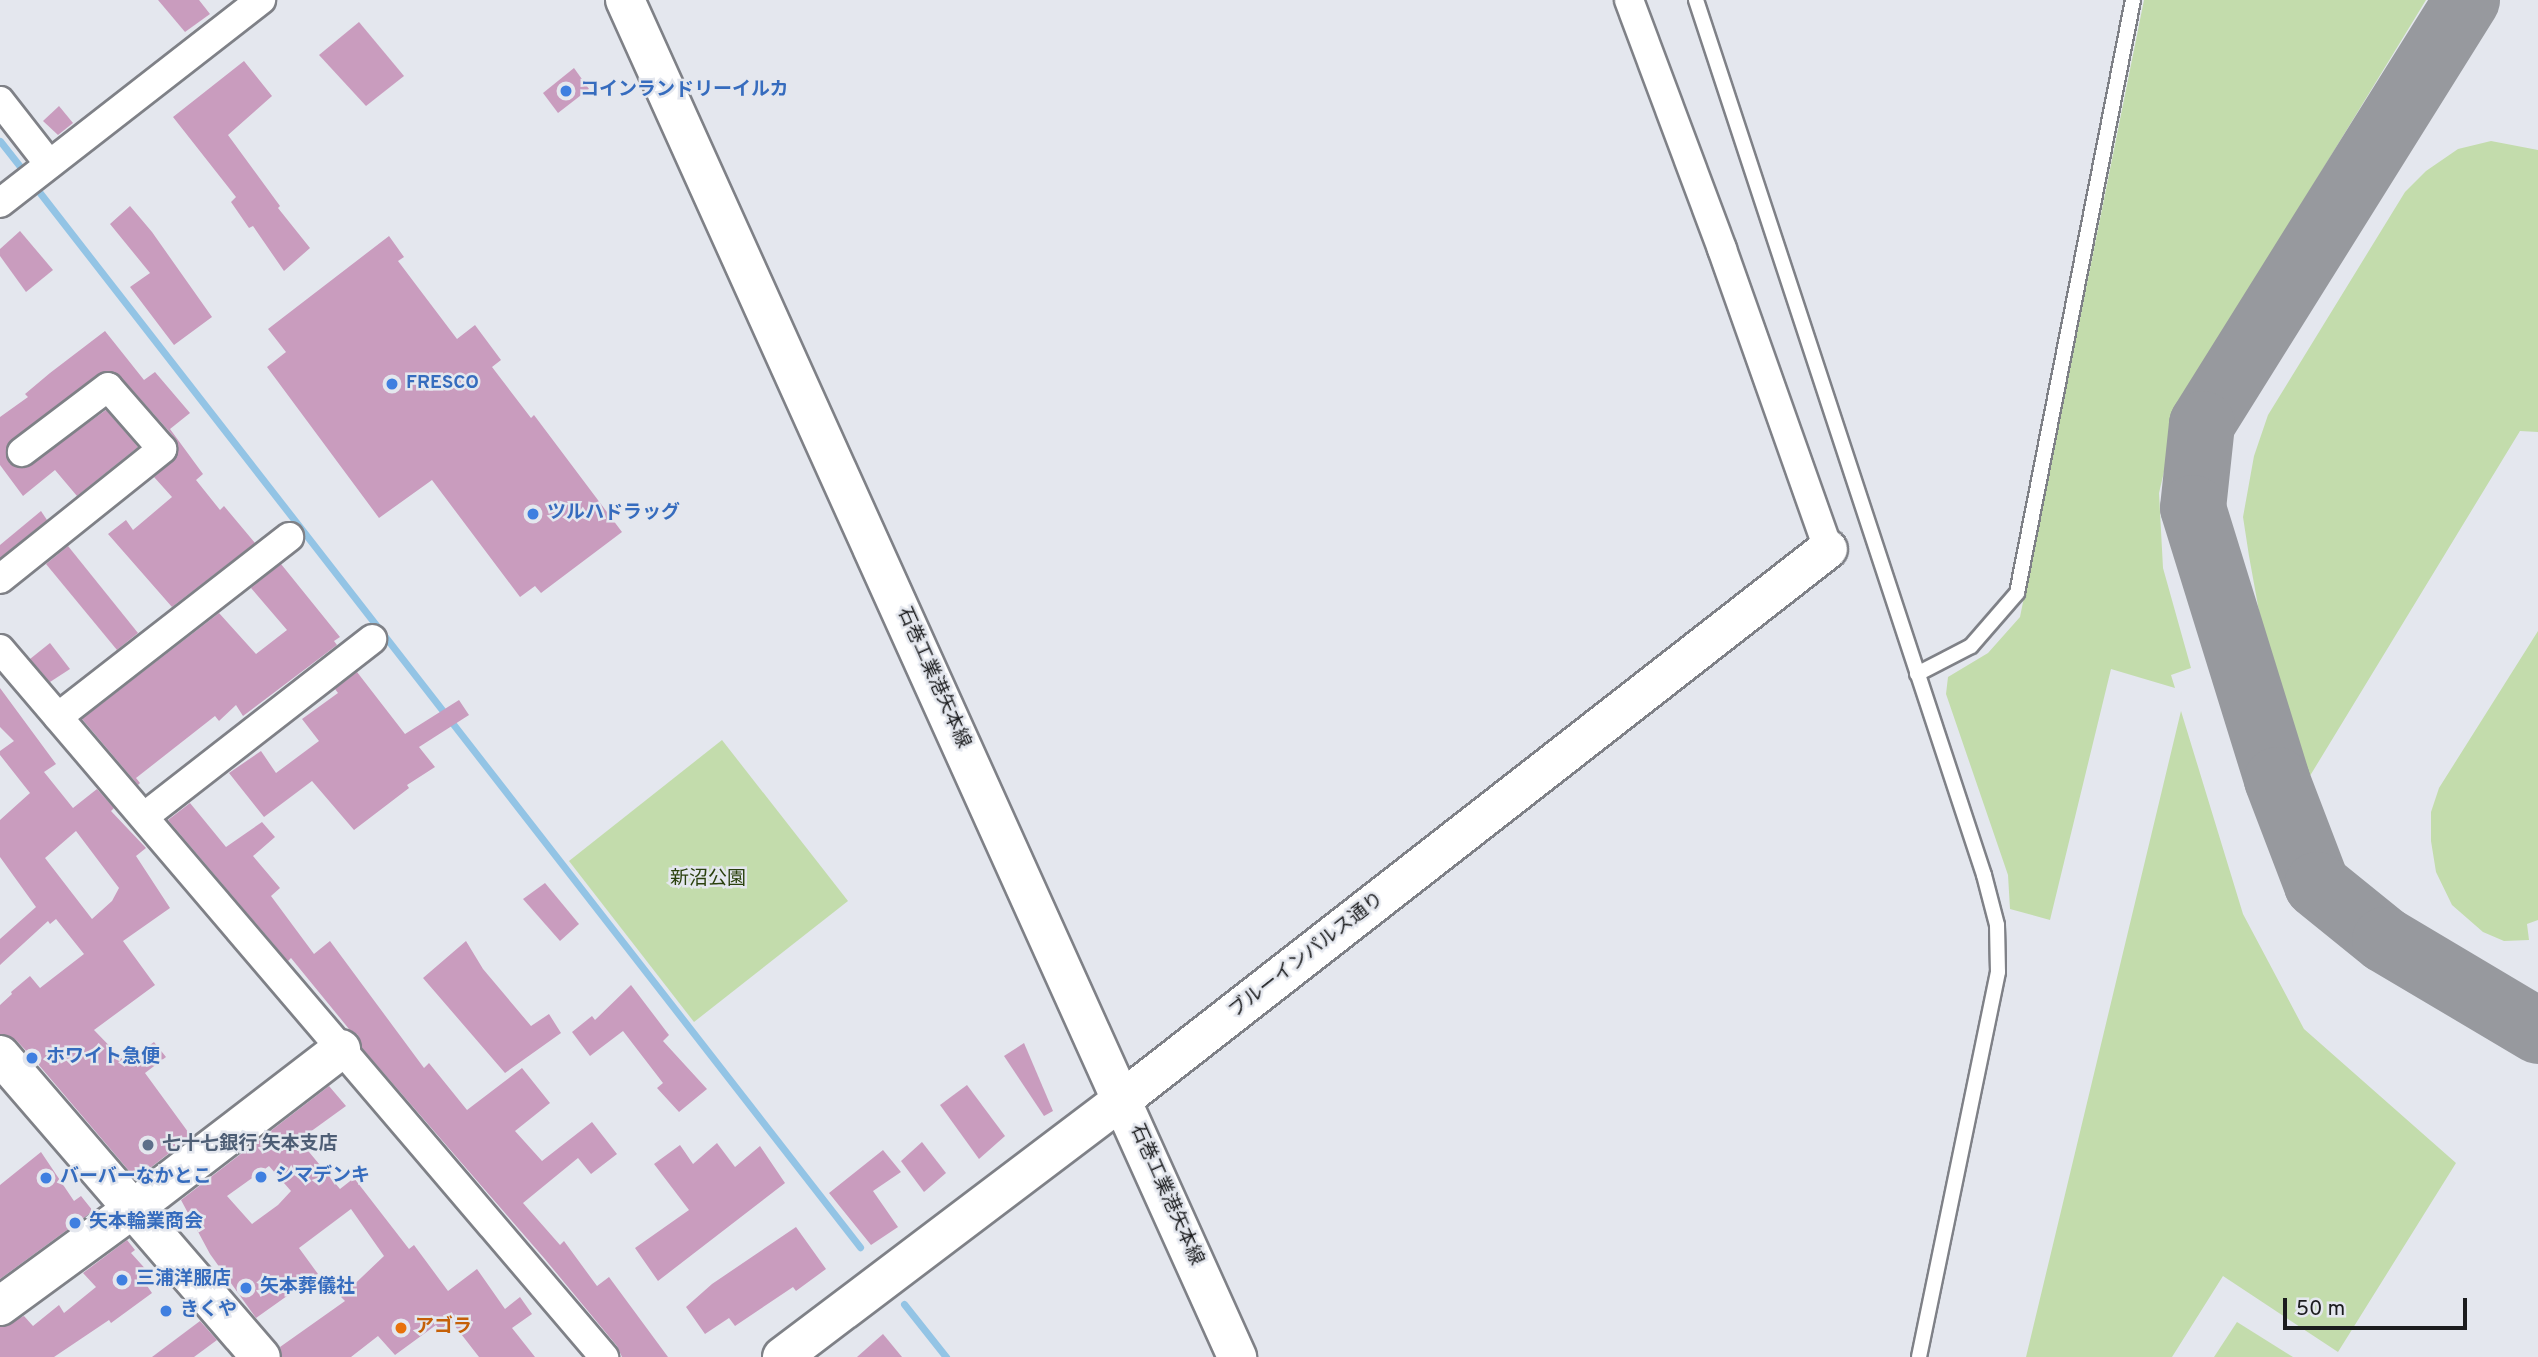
<!DOCTYPE html>
<meta charset="utf-8">
<style>
body{margin:0}
#map{position:relative;width:2538px;height:1357px;overflow:hidden;background:#e4e7ee;font-family:Overpass,"Noto Sans JP",sans-serif}
div>[style]{position:absolute}
.green>*{inset:0;background:#c3dcac}
.stream>*{height:7px;margin:-3.5px;padding:0 3.5px;transform-origin:3.5px;border-radius:3.5px;background:#93c4e5}
.taxiway>*{height:66px;margin:-33px;padding:0 33px;transform-origin:33px;border-radius:33px;background:#97999e}
.building>*{inset:0;background:#c99cbe}
.roads{filter:drop-shadow(2px 0 #7f8187) drop-shadow(-2px 0 #7f8187) drop-shadow(0 2px #7f8187) drop-shadow(0 -2px #7f8187)}
.lane>*{height:14px;margin:-7px;padding:0 7px;transform-origin:7px;border-radius:7px;background:#fff}
.street>*{height:28px;margin:-14px;padding:0 14px;transform-origin:14px;border-radius:14px;background:#fff}
.secondary>*{height:38px;margin:-19px;padding:0 19px;transform-origin:19px;border-radius:19px;background:#fff}
.dots>*{width:19px;height:19px;translate:-50% -50%;box-sizing:border-box;border:4px solid #e4e7ee;border-radius:50%}
span{translate:-50% -50%;white-space:nowrap;text-align:center;line-height:1.15;-webkit-text-stroke:5px #e4e7ee;paint-order:stroke}
.shop-label{font-size:19px;color:#366cbe;font-weight:700}
.left{translate:0 -50%;text-align:left}
.street-label{font-size:19px;color:#1b1c1e}
.park-label{font-size:19px;color:#2a400d}
.service-label{font-size:19px;color:#4e5e75;font-weight:700}
.food-label{font-size:19px;color:#c56008;font-weight:700}
.scale{position:absolute;left:2283px;top:1298px;width:184px;height:32px;box-sizing:border-box;border:4px solid #1b1c1e;border-top:0;padding-left:9px;font-size:21px;line-height:24px;white-space:nowrap;color:#1b1c1e;-webkit-text-stroke:5px #e4e7ee;paint-order:stroke}
</style>
<div id="map">
<div class="green">
<i style="clip-path:polygon(2144px 0,2426px 0,2200px 370px,2176px 421px,2159px 493px,2163px 568px,2191px 668px,2171px 675px,2175px 688px,2111px 669px,2050px 920px,2010px 909px,2008px 875px,1946px 694px,1948px 677px,1988px 653px,2020px 617px)"></i>
<i style="clip-path:polygon(2491px 141px,2538px 150px,2538px 432px,2520px 431px,2305px 784px,2266px 650px,2249px 556px,2243px 517px,2254px 456px,2268px 415px,2405px 192px,2426px 171px,2458px 149px)"></i>
<i style="clip-path:polygon(2538px 631px,2538px 920px,2527px 924px,2529px 940px,2504px 941px,2483px 932px,2452px 905px,2436px 872px,2431px 841px,2431px 812px,2439px 788px)"></i>
<i style="clip-path:polygon(2181px 711px,2243px 914px,2304px 1029px,2456px 1163px,2338px 1352px,2223px 1276px,2172px 1357px,2026px 1357px)"></i>
<i style="clip-path:polygon(722px 740px,848px 901px,694px 1022px,569px 861px)"></i>
<i style="clip-path:polygon(2237px 1322px,2293px 1357px,2214px 1357px)"></i>
</div>
<div class="stream">
<i style="left:0;top:141px;width:42px;rotate:51.8deg"></i>
<i style="left:33px;top:184px;width:1347px;rotate:52.12deg"></i>
<i style="left:904px;top:1304px;width:68px;rotate:51.6deg"></i>
</div>
<div class="taxiway">
<i style="left:2467px;top:0;width:500px;rotate:122.01deg"></i>
<i style="left:2202px;top:424px;width:84px;rotate:96.1deg"></i>
<i style="left:2193px;top:508px;width:285px;rotate:72.8deg"></i>
<i style="left:2277px;top:780px;width:112px;rotate:69.1deg"></i>
<i style="left:2317px;top:885px;width:87px;rotate:39deg"></i>
<i style="left:2385px;top:940px;width:178px;rotate:30.7deg"></i>
</div>
<div class="building">
<i style="clip-path:polygon(158px 0,199px 0,210px 14px,185px 32px)"></i>
<i style="clip-path:polygon(359px 22px,404px 76px,366px 106px,319px 55px)"></i>
<i style="clip-path:polygon(244px 61px,272px 96px,228px 135px,280px 206px,278px 208px,310px 248px,284px 271px,253px 226px,249px 228px,231px 202px,236px 197px,173px 117px)"></i>
<i style="clip-path:polygon(574px 68px,589px 89px,558px 113px,543px 93px)"></i>
<i style="clip-path:polygon(59px 106px,73px 123px,58px 135px,43px 121px)"></i>
<i style="clip-path:polygon(130px 206px,152px 232px,212px 317px,174px 345px,130px 287px,150px 273px,110px 224px)"></i>
<i style="clip-path:polygon(20px 231px,53px 270px,26px 292px,0 256px,0 249px)"></i>
<i style="clip-path:polygon(389px 236px,404px 257px,398px 261px,457px 339px,475px 325px,501px 360px,492px 367px,531px 418px,534px 415px,622px 532px,541px 593px,535px 586px,520px 597px,432px 480px,379px 518px,267px 367px,286px 352px,268px 329px)"></i>
<i style="clip-path:polygon(105px 331px,144px 380px,155px 372px,190px 413px,170px 429px,203px 474px,196px 480px,220px 510px,224px 506px,255px 543px,172px 607px,108px 534px,126px 520px,133px 530px,172px 497px,154px 477px,173px 461px,178px 447px,175px 438px,120px 376px,106px 371px,98px 374px,7px 446px,9px 463px,25px 468px,106px 410px,138px 447px,77px 496px,55px 470px,23px 496px,0 465px,0 417px,28px 397px,25px 394px,50px 373px)"></i>
<i style="clip-path:polygon(41px 511px,47px 520px,0 558px,0 545px)"></i>
<i style="clip-path:polygon(68px 546px,138px 633px,117px 650px,46px 564px)"></i>
<i style="clip-path:polygon(281px 564px,340px 637px,334px 641px,337px 645px,243px 716px,236px 705px,219px 721px,215px 716px,136px 778px,140px 783px,138px 785px,82px 719px,219px 613px,256px 654px,287px 630px,251px 588px)"></i>
<i style="clip-path:polygon(50px 643px,70px 669px,50px 682px,30px 659px)"></i>
<i style="clip-path:polygon(357px 672px,405px 734px,459px 700px,469px 715px,419px 747px,435px 767px,407px 785px,409px 788px,354px 830px,312px 781px,264px 817px,229px 773px,261px 751px,276px 773px,319px 741px,302px 719px,338px 693px,335px 689px)"></i>
<i style="clip-path:polygon(evenodd,0 688px,56px 764px,44px 772px,73px 808px,97px 789px,114px 808px,111px 811px,146px 848px,136px 856px,170px 908px,123px 941px,155px 985px,94px 1030px,126px 1063px,154px 1042px,166px 1057px,145px 1073px,191px 1136px,136px 1179px,32px 1057px,16px 1040px,0 1034px,0 1005px,12px 994px,11px 992px,30px 976px,40px 988px,84px 954px,56px 919px,50px 924px,48px 921px,0 965px,0 939px,36px 907px,0 857px,0 820px,30px 793px,0 755px,0 751px,14px 741px,0 727px,0 688px,76px 831px,119px 888px,112px 901px,92px 919px,45px 858px,76px 831px)"></i>
<i style="clip-path:polygon(190px 803px,226px 847px,262px 822px,275px 837px,253px 856px,280px 888px,271px 896px,314px 954px,330px 941px,424px 1068px,429px 1063px,467px 1110px,522px 1068px,550px 1103px,515px 1131px,542px 1161px,592px 1122px,617px 1154px,591px 1174px,578px 1158px,523px 1203px,560px 1245px,564px 1241px,597px 1286px,609px 1277px,668px 1357px,622px 1357px,617px 1346px,544px 1258px,362px 1048px,358px 1035px,349px 1029px,291px 958px,288px 961px,168px 820px)"></i>
<i style="clip-path:polygon(545px 883px,579px 924px,560px 941px,523px 899px)"></i>
<i style="clip-path:polygon(466px 941px,483px 969px,531px 1026px,549px 1014px,561px 1033px,505px 1073px,423px 978px)"></i>
<i style="clip-path:polygon(631px 985px,669px 1035px,663px 1041px,707px 1089px,679px 1112px,657px 1088px,663px 1083px,623px 1031px,590px 1056px,572px 1032px,592px 1016px,595px 1020px)"></i>
<i style="clip-path:polygon(1024px 1043px,1053px 1111px,1044px 1116px,1004px 1056px)"></i>
<i style="clip-path:polygon(967px 1085px,1005px 1136px,979px 1159px,940px 1105px)"></i>
<i style="clip-path:polygon(evenodd,329px 1086px,346px 1106px,299px 1140px,340px 1189px,354px 1178px,409px 1249px,414px 1245px,448px 1291px,477px 1269px,505px 1309px,520px 1297px,532px 1314px,512px 1328px,535px 1357px,479px 1357px,451px 1321px,440px 1330px,436px 1325px,395px 1355px,378px 1336px,351px 1357px,282px 1357px,280px 1347px,345px 1301px,341px 1297px,384px 1256px,351px 1209px,299px 1248px,318px 1274px,256px 1318px,210px 1254px,181px 1200px,329px 1086px,269px 1166px,291px 1191px,278px 1205px,252px 1224px,227px 1196px,269px 1166px)"></i>
<i style="clip-path:polygon(922px 1142px,946px 1173px,924px 1192px,901px 1161px)"></i>
<i style="clip-path:polygon(717px 1143px,735px 1167px,760px 1146px,785px 1183px,658px 1281px,635px 1248px,689px 1210px,654px 1164px,680px 1145px,693px 1164px)"></i>
<i style="clip-path:polygon(883px 1150px,901px 1172px,873px 1191px,898px 1227px,871px 1245px,829px 1193px)"></i>
<i style="clip-path:polygon(41px 1152px,74px 1201px,81px 1196px,93px 1211px,0 1279px,0 1185px)"></i>
<i style="clip-path:polygon(796px 1227px,826px 1269px,796px 1291px,793px 1287px,735px 1326px,729px 1318px,705px 1334px,686px 1307px,712px 1284px)"></i>
<i style="clip-path:polygon(127px 1240px,135px 1250px,131px 1253px,150px 1274px,143px 1280px,152px 1293px,111px 1323px,109px 1320px,54px 1357px,0 1357px,0 1327px,24px 1316px,33px 1326px,59px 1305px,64px 1313px,96px 1287px,83px 1273px)"></i>
<i style="clip-path:polygon(200px 1321px,217px 1340px,194px 1357px,152px 1357px)"></i>
<i style="clip-path:polygon(883px 1334px,902px 1357px,857px 1357px)"></i>
</div>
<div class="roads">
<div class="lane">
<i style="left:1696px;top:0;width:921px;rotate:71.78deg"></i>
<i style="left:1984px;top:875px;width:52px;rotate:75.4deg"></i>
<i style="left:1997px;top:925px;width:47px;rotate:88.8deg"></i>
<i style="left:1998px;top:972px;width:393px;rotate:101.6deg"></i>
<i style="left:1917px;top:674px;width:61px;rotate:-27.4deg"></i>
<i style="left:1971px;top:646px;width:70px;rotate:-49deg"></i>
<i style="left:2017px;top:593px;width:604px;rotate:-78.93deg"></i>
</div>
<div class="street">
<i style="left:1629px;top:0;width:266px;rotate:69.5deg"></i>
<i style="left:1722px;top:249px;width:318px;rotate:70.5deg"></i>
<i style="left:0;top:101px;width:80px;rotate:52.1deg"></i>
<i style="left:0;top:203px;width:331px;rotate:-37.9deg"></i>
<i style="left:0;top:579px;width:208px;rotate:-38.7deg"></i>
<i style="left:162px;top:449px;width:82px;rotate:-131.1deg"></i>
<i style="left:108px;top:387px;width:108px;rotate:142.9deg"></i>
<i style="left:0;top:649px;width:931px;rotate:49.53deg"></i>
<i style="left:58px;top:717px;width:293px;rotate:-37.9deg"></i>
<i style="left:145px;top:816px;width:288px;rotate:-37.9deg"></i>
</div>
<div class="secondary">
<i style="left:625px;top:0;width:1489px;rotate:65.72deg"></i>
<i style="left:0;top:1055px;width:399px;rotate:49.2deg"></i>
<i style="left:0;top:1306px;width:166px;rotate:-36.2deg"></i>
<i style="left:134px;top:1208px;width:261px;rotate:-37.5deg"></i>
<i style="left:782px;top:1357px;width:428px;rotate:-37.1deg"></i>
<i style="left:1123px;top:1099px;width:894px;rotate:-37.96deg"></i>
</div>
</div>
<div class="dots">
<i style="left:566px;top:91px;background:#3f7fe0"></i>
<i style="left:392px;top:384px;background:#3f7fe0"></i>
<i style="left:533px;top:514px;background:#3f7fe0"></i>
<i style="left:32px;top:1058px;background:#3f7fe0"></i>
<i style="left:148px;top:1145px;background:#5c6f8a"></i>
<i style="left:261px;top:1177px;background:#3f7fe0"></i>
<i style="left:46px;top:1178px;background:#3f7fe0"></i>
<i style="left:75px;top:1223px;background:#3f7fe0"></i>
<i style="left:122px;top:1280px;background:#3f7fe0"></i>
<i style="left:246px;top:1288px;background:#3f7fe0"></i>
<i style="left:166px;top:1311px;background:#3f7fe0"></i>
<i style="left:401px;top:1328px;background:#e8710a"></i>
</div>
<div class="shop-label">
<span class="left" style="left:580px;top:91px">コインランドリーイルカ</span>
<span class="left" style="left:406px;top:384px">FRESCO</span>
<span class="left" style="left:547px;top:514px">ツルハドラッグ</span>
<span class="left" style="left:46px;top:1058px">ホワイト急便</span>
<span class="left" style="left:275px;top:1177px">シマデンキ</span>
<span class="left" style="left:60px;top:1178px">バーバーなかとこ</span>
<span class="left" style="left:89px;top:1223px">矢本輪業商会</span>
<span class="left" style="left:136px;top:1280px">三浦洋服店</span>
<span class="left" style="left:260px;top:1288px">矢本葬儀社</span>
<span class="left" style="left:180px;top:1311px">きくや</span>
</div>
<div class="street-label">
<span style="left:933px;top:678px;rotate:66deg">石巻工業港矢本線</span>
<span style="left:1307px;top:956px;rotate:-38deg">ブルーインパルス通り</span>
<span style="left:1166px;top:1195px;rotate:66deg">石巻工業港矢本線</span>
</div>
<div class="park-label">
<span style="left:708px;top:880px">新沼公園</span>
</div>
<div class="service-label">
<span class="left" style="left:162px;top:1145px">七十七銀行 矢本支店</span>
</div>
<div class="food-label">
<span class="left" style="left:415px;top:1328px">アゴラ</span>
</div>
<div class="scale">50 m</div>
</div>
